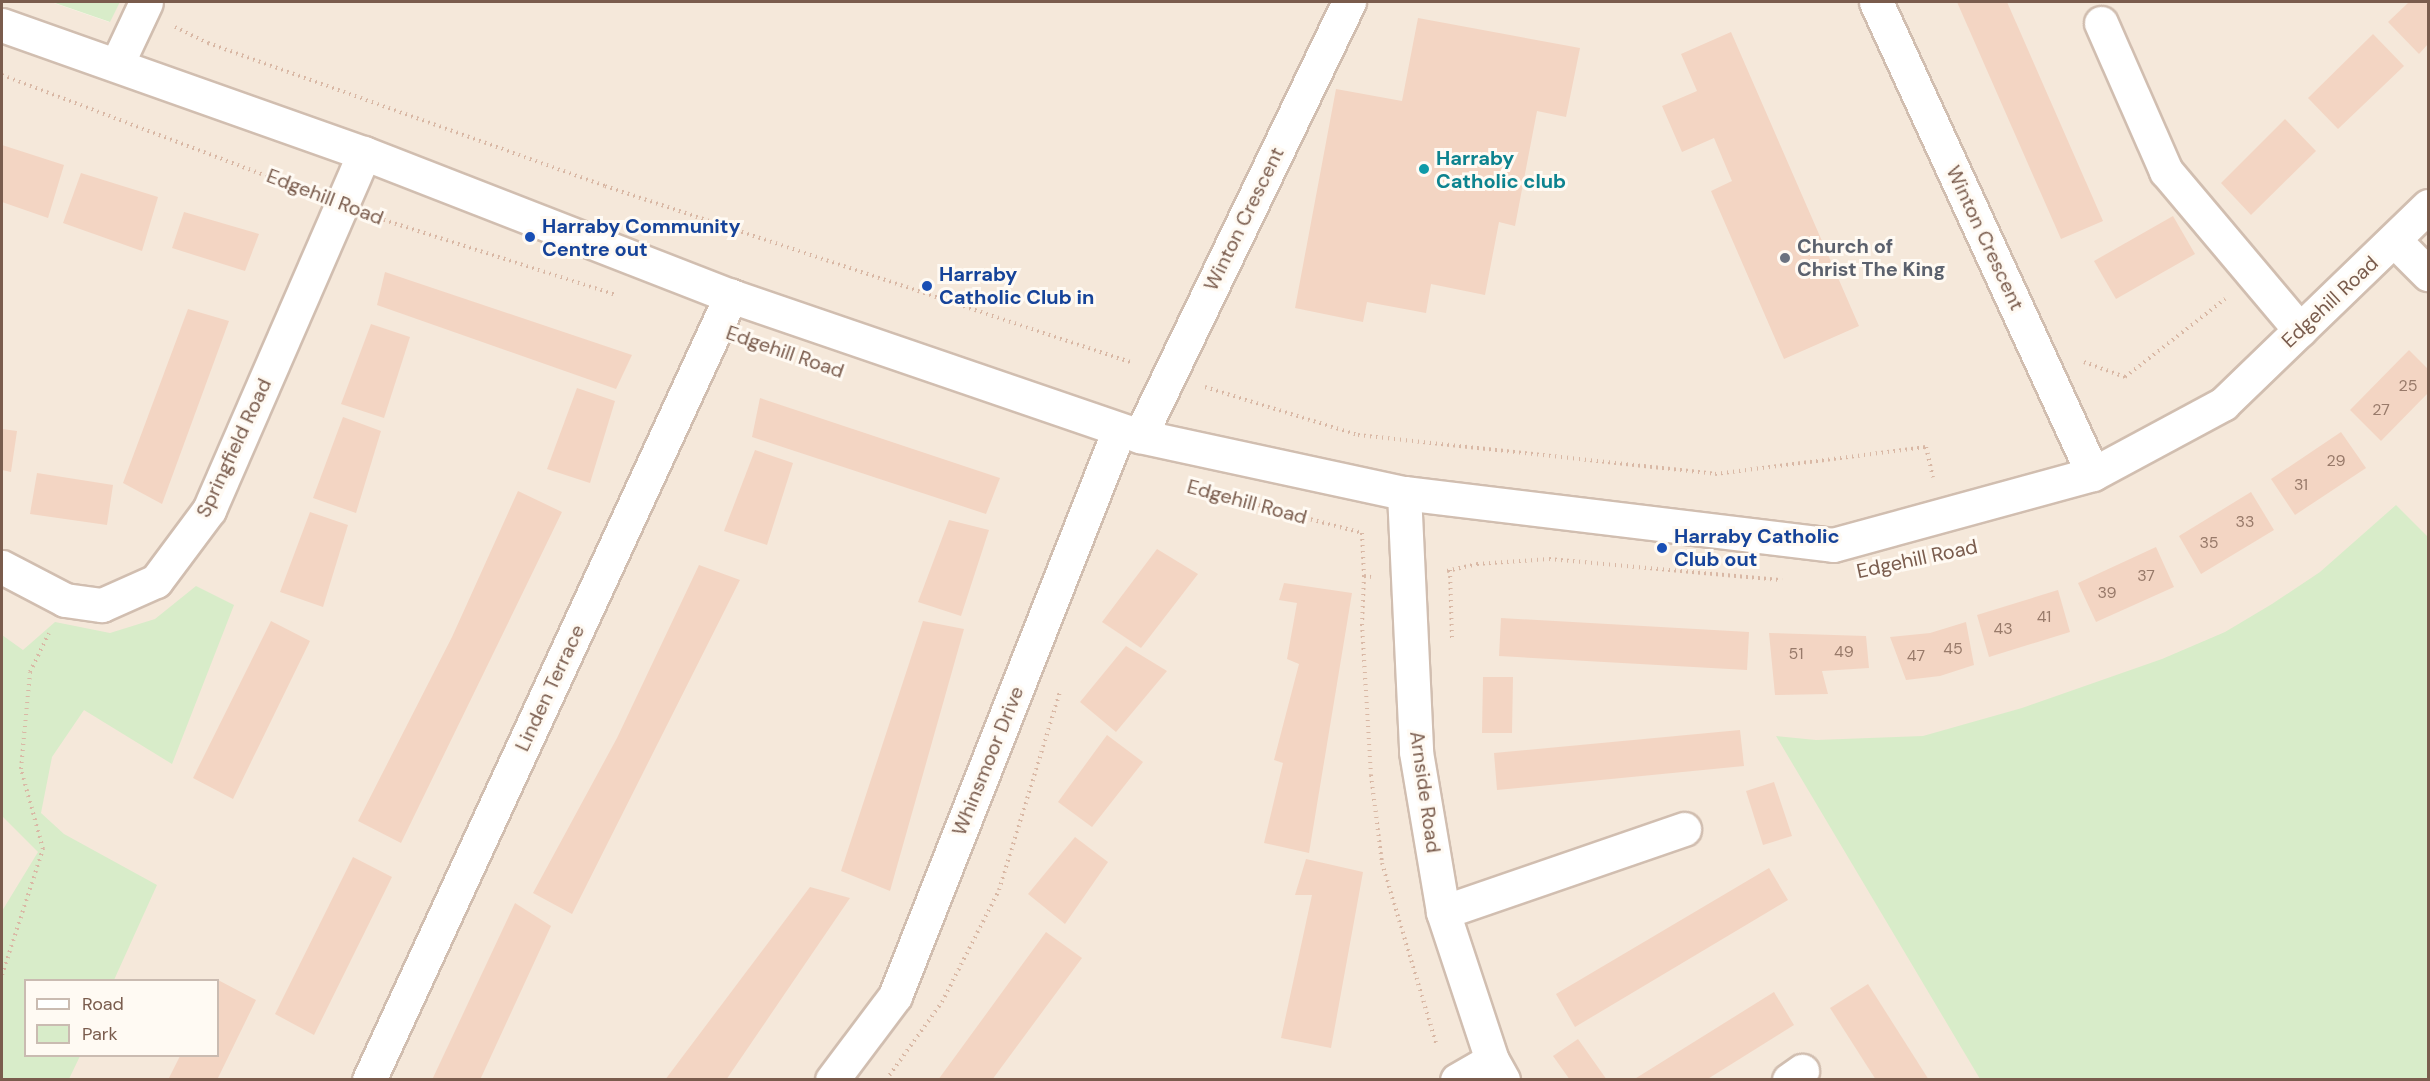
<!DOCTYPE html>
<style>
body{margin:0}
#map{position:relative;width:2430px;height:1081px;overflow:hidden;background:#fdf6ec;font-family:"DM Sans",sans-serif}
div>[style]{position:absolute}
.residential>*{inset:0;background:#f5e8da}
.green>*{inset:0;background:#d8ecc9}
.building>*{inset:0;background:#f3d5c3}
.path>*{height:4px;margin-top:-2px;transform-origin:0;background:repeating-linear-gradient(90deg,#d9b8a5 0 1.5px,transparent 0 6px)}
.roads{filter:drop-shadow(2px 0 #d1beb0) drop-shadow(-2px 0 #d1beb0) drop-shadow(0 2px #d1beb0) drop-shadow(0 -2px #d1beb0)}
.minor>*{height:33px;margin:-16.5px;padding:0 16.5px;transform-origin:16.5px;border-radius:16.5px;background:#fff}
.dots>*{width:16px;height:16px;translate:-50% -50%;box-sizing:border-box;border:3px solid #fffaf3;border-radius:50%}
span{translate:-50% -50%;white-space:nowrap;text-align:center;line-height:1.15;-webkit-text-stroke:6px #fffaf3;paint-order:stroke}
.number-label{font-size:16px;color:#987a6a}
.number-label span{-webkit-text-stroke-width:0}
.culture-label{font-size:20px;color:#0d838f;font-weight:700}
.left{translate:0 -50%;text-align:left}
.street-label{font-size:20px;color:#7a5c4d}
.transit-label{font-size:20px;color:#164399;font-weight:700}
.worship-label{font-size:20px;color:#5b616d;font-weight:700}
.frame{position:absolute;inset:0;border:3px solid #7a5c4d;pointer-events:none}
.legend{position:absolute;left:24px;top:979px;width:195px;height:78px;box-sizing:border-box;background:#fffaf3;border:2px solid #cabbb1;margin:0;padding:8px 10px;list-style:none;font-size:18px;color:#7a5c4d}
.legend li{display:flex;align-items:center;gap:12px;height:30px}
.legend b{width:30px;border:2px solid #cabbb1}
</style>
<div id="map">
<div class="residential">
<i style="clip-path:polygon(evenodd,2px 2px,51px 2px,109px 22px,120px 2px,2428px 2px,2428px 1079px,2px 1080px,2px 2px,26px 980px,218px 980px,218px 1056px,26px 1056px,26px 980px)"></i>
</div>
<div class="green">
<i style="clip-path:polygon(52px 2px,120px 2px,110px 22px)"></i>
<i style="clip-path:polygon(2396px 505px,2428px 537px,2428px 1079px,1980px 1079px,1776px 736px,1816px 740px,1923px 736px,2022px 708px,2162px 659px,2225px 632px,2272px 604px,2320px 572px)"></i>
<i style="clip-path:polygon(196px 586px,234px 605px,172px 764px,84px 710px,52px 757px,41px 813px,64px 834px,157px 885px,114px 980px,26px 980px,26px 1056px,80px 1056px,69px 1079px,2px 1079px,2px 911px,38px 852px,2px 816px,2px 635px,23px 650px,55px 622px,110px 633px,155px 619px)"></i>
</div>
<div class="building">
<i style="clip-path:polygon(1957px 2px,2007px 2px,2103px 221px,2061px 239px)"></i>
<i style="clip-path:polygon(2409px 2px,2428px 2px,2428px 44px,2419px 54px,2388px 22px)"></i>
<i style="clip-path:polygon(1418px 18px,1580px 48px,1566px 117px,1537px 111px,1515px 226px,1499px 222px,1485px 295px,1431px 284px,1426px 313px,1367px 302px,1363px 322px,1295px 308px,1336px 89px,1402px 101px)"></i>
<i style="clip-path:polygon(1731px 32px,1859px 326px,1784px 359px,1711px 191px,1732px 181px,1714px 138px,1682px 152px,1662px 106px,1697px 91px,1681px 54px)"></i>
<i style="clip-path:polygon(2373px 34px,2404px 66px,2338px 129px,2308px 98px)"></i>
<i style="clip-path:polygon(2285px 119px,2316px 151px,2251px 215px,2221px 183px)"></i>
<i style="clip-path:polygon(2px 145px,64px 165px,48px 218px,2px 202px)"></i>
<i style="clip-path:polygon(81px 173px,158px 197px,142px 251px,63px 223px)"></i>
<i style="clip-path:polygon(184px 212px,259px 234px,245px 271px,172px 248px)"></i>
<i style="clip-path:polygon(2173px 216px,2195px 254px,2116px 299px,2094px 261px)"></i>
<i style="clip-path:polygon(385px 272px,632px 355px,616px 389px,377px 305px)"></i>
<i style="clip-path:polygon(188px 309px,229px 321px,162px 504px,123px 483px)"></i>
<i style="clip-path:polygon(371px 324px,410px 337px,384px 418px,341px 404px)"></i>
<i style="clip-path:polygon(2409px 350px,2428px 369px,2428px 393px,2381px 441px,2350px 410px)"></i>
<i style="clip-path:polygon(577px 388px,615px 401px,590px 483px,547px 469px)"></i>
<i style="clip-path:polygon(760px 398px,1000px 478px,986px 514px,752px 437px)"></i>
<i style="clip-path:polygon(343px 417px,381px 431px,356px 513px,313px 498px)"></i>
<i style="clip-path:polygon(2px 429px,17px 431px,11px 472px,2px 470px)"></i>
<i style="clip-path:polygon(2341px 432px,2366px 468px,2295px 515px,2271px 479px)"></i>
<i style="clip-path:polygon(755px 450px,793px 463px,767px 545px,724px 531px)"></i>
<i style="clip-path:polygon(37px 473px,113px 485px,107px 525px,30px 514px)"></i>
<i style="clip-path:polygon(518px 491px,562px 512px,401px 843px,358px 821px,452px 637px)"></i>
<i style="clip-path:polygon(2251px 492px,2274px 530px,2201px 574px,2179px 536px)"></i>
<i style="clip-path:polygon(310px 512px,348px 525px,323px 607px,280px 592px)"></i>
<i style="clip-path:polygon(949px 520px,989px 530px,961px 616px,918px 602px)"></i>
<i style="clip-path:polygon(2156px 547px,2174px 587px,2096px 622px,2078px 583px)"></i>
<i style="clip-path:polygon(1157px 549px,1198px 574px,1141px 648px,1102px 622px)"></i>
<i style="clip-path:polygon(699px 565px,740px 580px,572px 914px,533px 893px,617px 738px)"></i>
<i style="clip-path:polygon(1284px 583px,1352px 593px,1309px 853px,1264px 843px,1283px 763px,1274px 760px,1299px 664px,1287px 659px,1297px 603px,1279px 600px)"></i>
<i style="clip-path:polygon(2058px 590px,2070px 632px,1989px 657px,1977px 615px)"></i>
<i style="clip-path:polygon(1501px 618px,1749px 632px,1747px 670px,1499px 656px)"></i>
<i style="clip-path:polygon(271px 621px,310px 641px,233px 799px,193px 778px)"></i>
<i style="clip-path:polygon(923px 621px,964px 629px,890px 891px,841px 871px)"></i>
<i style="clip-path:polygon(1966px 622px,1974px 665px,1940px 676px,1906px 680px,1890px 637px,1930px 633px)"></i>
<i style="clip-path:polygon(1769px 633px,1866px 636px,1869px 668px,1822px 671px,1828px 694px,1775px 695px)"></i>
<i style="clip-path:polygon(1126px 646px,1167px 671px,1116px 732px,1080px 702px)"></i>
<i style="clip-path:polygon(1483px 677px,1513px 677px,1512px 733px,1482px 733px)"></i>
<i style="clip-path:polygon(1740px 730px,1744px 766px,1497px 790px,1494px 753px)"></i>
<i style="clip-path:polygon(1107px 735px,1143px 762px,1092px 827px,1058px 802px)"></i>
<i style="clip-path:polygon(1774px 782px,1792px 836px,1763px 845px,1746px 791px)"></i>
<i style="clip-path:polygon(1075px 837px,1108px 862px,1065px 924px,1028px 894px)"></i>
<i style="clip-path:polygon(353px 857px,392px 877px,314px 1035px,275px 1014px)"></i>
<i style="clip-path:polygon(1306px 859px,1363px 872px,1331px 1048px,1281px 1038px,1312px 895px,1295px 895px)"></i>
<i style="clip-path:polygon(1769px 868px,1788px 900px,1575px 1027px,1556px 994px)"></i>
<i style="clip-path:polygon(810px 887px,850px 898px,726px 1080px,665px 1080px)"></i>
<i style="clip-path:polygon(515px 903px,551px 926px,480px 1080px,432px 1080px)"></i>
<i style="clip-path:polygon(1046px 932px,1082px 958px,992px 1080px,938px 1080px)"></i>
<i style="clip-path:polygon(218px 980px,256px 1000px,217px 1080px,168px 1080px,180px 1056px,218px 1056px)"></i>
<i style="clip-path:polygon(1868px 984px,1929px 1080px,1876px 1080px,1830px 1008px)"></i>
<i style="clip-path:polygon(1774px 992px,1794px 1025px,1706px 1080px,1633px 1080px)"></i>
<i style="clip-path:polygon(1578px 1039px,1607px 1080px,1570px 1080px,1553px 1056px)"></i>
</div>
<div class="path">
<i style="left:175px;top:27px;width:37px;rotate:26deg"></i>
<i style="left:208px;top:43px;width:422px;rotate:19.8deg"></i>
<i style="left:605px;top:186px;width:557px;rotate:18.53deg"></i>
<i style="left:2px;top:75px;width:325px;rotate:20.9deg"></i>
<i style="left:378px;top:218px;width:250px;rotate:17.9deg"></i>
<i style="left:2084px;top:362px;width:44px;rotate:20.1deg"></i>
<i style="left:2125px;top:377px;width:127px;rotate:-38deg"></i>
<i style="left:1205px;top:387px;width:160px;rotate:17.4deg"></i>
<i style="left:1358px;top:435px;width:359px;rotate:6.2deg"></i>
<i style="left:1715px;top:474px;width:213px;rotate:-7.3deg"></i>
<i style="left:1926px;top:447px;width:31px;rotate:77deg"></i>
<i style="left:1224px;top:496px;width:143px;rotate:15deg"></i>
<i style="left:1362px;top:533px;width:43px;rotate:87.3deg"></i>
<i style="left:1364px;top:576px;width:7px;rotate:8deg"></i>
<i style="left:1450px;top:570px;width:69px;rotate:88.3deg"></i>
<i style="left:1447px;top:571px;width:31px;rotate:-13deg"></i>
<i style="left:1477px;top:564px;width:72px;rotate:-4deg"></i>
<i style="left:1549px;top:559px;width:234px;rotate:5.2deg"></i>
<i style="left:1364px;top:576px;width:48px;rotate:92.4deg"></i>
<i style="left:1362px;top:624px;width:151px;rotate:86.6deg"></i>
<i style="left:1371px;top:775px;width:89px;rotate:82.9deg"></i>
<i style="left:1382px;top:863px;width:191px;rotate:73.3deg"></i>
<i style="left:2px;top:975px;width:133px;rotate:-72deg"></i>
<i style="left:43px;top:849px;width:83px;rotate:-105.4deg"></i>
<i style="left:21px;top:769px;width:97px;rotate:-84.7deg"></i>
<i style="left:30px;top:672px;width:43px;rotate:-64deg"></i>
<i style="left:886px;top:1080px;width:96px;rotate:-54.3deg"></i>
<i style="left:942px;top:1002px;width:126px;rotate:-63deg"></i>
<i style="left:999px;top:890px;width:207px;rotate:-72.9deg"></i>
</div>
<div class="roads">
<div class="minor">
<i style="left:1876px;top:2px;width:519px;rotate:65.31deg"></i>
<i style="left:2101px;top:23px;width:162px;rotate:66.3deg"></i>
<i style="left:2166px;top:171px;width:208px;rotate:49.9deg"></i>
<i style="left:2px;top:25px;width:384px;rotate:19.5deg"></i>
<i style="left:364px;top:153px;width:394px;rotate:21.3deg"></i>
<i style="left:731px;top:296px;width:432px;rotate:18.9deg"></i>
<i style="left:1140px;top:436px;width:270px;rotate:12.2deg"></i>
<i style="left:1404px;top:493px;width:432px;rotate:6.9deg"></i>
<i style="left:1833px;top:545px;width:270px;rotate:-15.3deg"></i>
<i style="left:2093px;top:474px;width:148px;rotate:-28.3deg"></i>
<i style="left:2223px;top:404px;width:285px;rotate:-44deg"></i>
<i style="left:117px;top:64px;width:68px;rotate:-64.9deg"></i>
<i style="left:2395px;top:241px;width:47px;rotate:45deg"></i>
<i style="left:1140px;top:436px;width:482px;rotate:-64.3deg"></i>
<i style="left:1404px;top:493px;width:259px;rotate:87.3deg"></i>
<i style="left:1416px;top:752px;width:162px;rotate:80.4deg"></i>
<i style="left:1443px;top:912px;width:156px;rotate:71.7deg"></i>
<i style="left:1492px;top:1060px;width:23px;rotate:61deg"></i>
<i style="left:2px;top:567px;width:71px;rotate:27.6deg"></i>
<i style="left:65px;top:600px;width:37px;rotate:8deg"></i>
<i style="left:102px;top:605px;width:59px;rotate:-24deg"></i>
<i style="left:156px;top:581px;width:89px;rotate:-53.3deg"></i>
<i style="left:209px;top:510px;width:389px;rotate:-66.5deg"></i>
<i style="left:1443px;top:912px;width:255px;rotate:-19deg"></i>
<i style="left:369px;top:1080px;width:864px;rotate:-65.22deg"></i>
<i style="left:832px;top:1080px;width:105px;rotate:-53.1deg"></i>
<i style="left:895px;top:996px;width:609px;rotate:-68.41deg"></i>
<i style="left:1457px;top:1080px;width:40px;rotate:-29.7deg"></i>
<i style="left:1789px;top:1080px;width:16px;rotate:-35deg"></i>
</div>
</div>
<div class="dots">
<i style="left:1424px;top:169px;background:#0f9aa8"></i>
<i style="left:530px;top:237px;background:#1a4fb4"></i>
<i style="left:1785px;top:258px;background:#6b7280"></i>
<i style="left:927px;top:286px;background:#1a4fb4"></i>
<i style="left:1662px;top:548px;background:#1a4fb4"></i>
</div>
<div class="number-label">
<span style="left:2408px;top:386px">25</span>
<span style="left:2381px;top:410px">27</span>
<span style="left:2336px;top:461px">29</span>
<span style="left:2301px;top:485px">31</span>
<span style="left:2245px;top:522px">33</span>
<span style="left:2209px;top:543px">35</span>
<span style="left:2146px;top:576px">37</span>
<span style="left:2107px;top:593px">39</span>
<span style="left:2044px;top:617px">41</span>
<span style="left:2003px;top:629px">43</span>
<span style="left:1953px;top:649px">45</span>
<span style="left:1844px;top:652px">49</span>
<span style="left:1796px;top:654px">51</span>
<span style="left:1916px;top:656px">47</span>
</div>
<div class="culture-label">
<span class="left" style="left:1436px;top:170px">Harraby<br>Catholic club</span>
</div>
<div class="street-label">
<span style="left:325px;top:197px;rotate:21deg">Edgehill Road</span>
<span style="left:1244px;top:219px;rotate:-64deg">Winton Crescent</span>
<span style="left:1985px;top:238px;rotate:65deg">Winton Crescent</span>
<span style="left:2330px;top:302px;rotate:-43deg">Edgehill Road</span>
<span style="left:785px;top:352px;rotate:19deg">Edgehill Road</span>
<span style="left:234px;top:448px;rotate:-65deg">Springfield Road</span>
<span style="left:1247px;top:502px;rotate:15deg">Edgehill Road</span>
<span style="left:1917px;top:559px;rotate:-12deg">Edgehill Road</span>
<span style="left:550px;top:688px;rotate:-65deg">Linden Terrace</span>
<span style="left:988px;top:761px;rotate:-68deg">Whinsmoor Drive</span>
<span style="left:1425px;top:792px;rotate:82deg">Arnside Road</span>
</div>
<div class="transit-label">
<span class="left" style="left:542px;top:238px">Harraby Community<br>Centre out</span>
<span class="left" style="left:939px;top:286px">Harraby<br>Catholic Club in</span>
<span class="left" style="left:1674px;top:548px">Harraby Catholic<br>Club out</span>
</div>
<div class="worship-label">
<span class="left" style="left:1797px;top:258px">Church of<br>Christ The King</span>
</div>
<div class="frame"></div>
<ul class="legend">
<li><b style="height:8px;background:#fff"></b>Road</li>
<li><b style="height:16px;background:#d8ecc9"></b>Park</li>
</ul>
</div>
